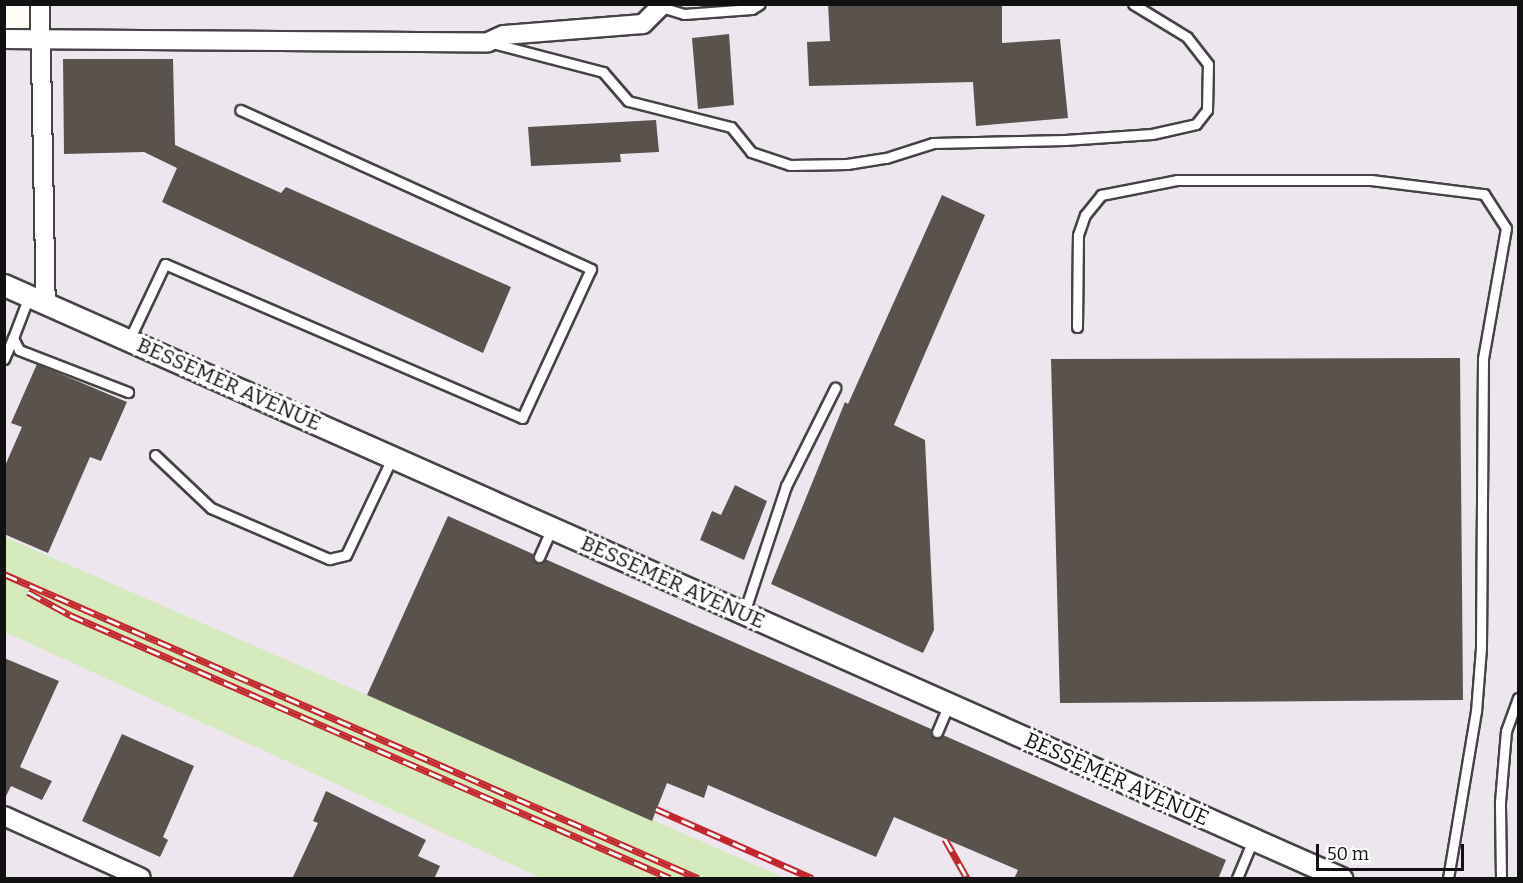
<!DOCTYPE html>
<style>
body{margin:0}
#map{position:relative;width:1523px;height:883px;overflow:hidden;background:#fffdf5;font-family:Bitter,serif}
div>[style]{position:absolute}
.industrial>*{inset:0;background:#eee6ef}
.green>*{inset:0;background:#d5ebbd}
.building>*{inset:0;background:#5a524d}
.roads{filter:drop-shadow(2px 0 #444) drop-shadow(-2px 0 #444) drop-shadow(0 2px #444) drop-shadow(0 -2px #444)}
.service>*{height:9px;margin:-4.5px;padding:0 4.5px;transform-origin:4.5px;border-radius:4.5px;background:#fff}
.minor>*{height:18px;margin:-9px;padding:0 9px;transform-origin:9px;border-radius:9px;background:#fff}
.tertiary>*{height:21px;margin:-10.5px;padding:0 10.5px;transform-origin:10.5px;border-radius:10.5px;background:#fff}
.rail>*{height:7px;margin-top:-3.5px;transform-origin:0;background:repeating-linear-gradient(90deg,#fff 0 14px,#c4262e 0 28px);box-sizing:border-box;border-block:2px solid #c4262e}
span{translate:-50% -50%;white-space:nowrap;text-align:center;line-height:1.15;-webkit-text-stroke:6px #fff;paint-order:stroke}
.street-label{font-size:21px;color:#111}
.frame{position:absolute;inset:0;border:6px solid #111;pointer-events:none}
.scale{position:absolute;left:1316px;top:844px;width:148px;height:27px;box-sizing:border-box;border:3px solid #111;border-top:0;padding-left:8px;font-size:18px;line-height:21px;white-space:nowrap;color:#111;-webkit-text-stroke:4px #fff;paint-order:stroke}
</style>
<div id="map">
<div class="industrial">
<i style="clip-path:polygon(40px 5px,1518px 5px,1518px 878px,5px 878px,4px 39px,40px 39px)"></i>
</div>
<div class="green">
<i style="clip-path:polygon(5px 537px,367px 695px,785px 878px,541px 878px,5px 632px)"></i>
</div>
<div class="building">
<i style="clip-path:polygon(828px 4px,1002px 4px,1002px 43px,1060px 39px,1068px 118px,976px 126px,973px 82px,809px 86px,807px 42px,830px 41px)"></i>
<i style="clip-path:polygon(729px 34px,734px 105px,698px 109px,692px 38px)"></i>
<i style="clip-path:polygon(63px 59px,173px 59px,175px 145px,281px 193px,286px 187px,511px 287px,483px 353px,162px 202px,177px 168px,144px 152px,64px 154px)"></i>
<i style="clip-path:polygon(656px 120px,659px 152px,620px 154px,621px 162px,531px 166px,528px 127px)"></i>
<i style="clip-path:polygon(942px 195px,985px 215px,894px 425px,925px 440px,934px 630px,923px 653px,771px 584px,845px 402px,848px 404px)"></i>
<i style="clip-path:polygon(1460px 358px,1463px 700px,1060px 703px,1051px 359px)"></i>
<i style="clip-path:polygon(37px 364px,127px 402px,101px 461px,90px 457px,48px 553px,4px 534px,4px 468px,22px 427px,11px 423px)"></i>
<i style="clip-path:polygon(735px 485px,767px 501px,744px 560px,700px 540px,712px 511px,721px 515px)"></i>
<i style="clip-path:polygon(448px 516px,533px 554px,537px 563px,545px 559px,931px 729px,934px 738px,943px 735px,1226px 860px,1218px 879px,1014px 879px,1018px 870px,894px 817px,876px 857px,708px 785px,704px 798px,667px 783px,652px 821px,367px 695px)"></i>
<i style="clip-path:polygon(4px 658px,59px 681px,20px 767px,52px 781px,42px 800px,11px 786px,4px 800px)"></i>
<i style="clip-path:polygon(122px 734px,194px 766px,163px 837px,168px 840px,160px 857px,82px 821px)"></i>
<i style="clip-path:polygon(326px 791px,426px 840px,418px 856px,440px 866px,434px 879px,292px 879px,318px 823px,313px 821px)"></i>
</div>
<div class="roads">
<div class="service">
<i style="left:661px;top:7px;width:24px;rotate:17deg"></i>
<i style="left:684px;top:14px;width:68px;rotate:-4.2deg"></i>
<i style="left:752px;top:9px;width:9px;rotate:-32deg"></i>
<i style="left:492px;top:43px;width:115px;rotate:14.6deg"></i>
<i style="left:603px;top:72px;width:38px;rotate:49deg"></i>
<i style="left:628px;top:101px;width:106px;rotate:14.2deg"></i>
<i style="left:731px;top:127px;width:32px;rotate:51deg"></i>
<i style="left:751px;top:152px;width:41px;rotate:18.4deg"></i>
<i style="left:790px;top:165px;width:57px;rotate:-1deg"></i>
<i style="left:847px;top:164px;width:39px;rotate:-9deg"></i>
<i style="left:886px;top:158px;width:49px;rotate:-17.7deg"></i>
<i style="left:933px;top:143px;width:132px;rotate:-1.3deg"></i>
<i style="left:1065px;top:140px;width:87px;rotate:-3.9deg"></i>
<i style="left:1152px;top:134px;width:45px;rotate:-12.8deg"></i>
<i style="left:1196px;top:124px;width:18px;rotate:-52deg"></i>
<i style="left:1207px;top:110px;width:46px;rotate:-88.8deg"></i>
<i style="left:1208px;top:64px;width:34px;rotate:-128deg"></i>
<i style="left:1187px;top:37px;width:63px;rotate:-148.6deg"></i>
<i style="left:29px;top:296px;width:45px;rotate:110.9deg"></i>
<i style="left:13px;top:338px;width:13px;rotate:63deg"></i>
<i style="left:19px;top:350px;width:117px;rotate:21.1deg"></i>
<i style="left:1077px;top:327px;width:92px;rotate:-89.4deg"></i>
<i style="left:1078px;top:235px;width:21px;rotate:-71deg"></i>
<i style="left:1085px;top:215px;width:26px;rotate:-51deg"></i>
<i style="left:1101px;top:195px;width:77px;rotate:-11.2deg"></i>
<i style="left:1177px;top:180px;width:194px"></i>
<i style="left:1371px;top:180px;width:114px;rotate:7.1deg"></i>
<i style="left:1484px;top:194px;width:40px;rotate:57.1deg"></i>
<i style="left:1506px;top:228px;width:133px;rotate:100deg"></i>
<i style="left:1483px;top:359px;width:289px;rotate:90.4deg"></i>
<i style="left:1481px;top:648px;width:63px;rotate:94.5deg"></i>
<i style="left:1476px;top:711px;width:169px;rotate:99.5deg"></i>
<i style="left:129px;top:340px;width:84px;rotate:-64.7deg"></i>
<i style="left:165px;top:264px;width:389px;rotate:23.3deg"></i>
<i style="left:522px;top:418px;width:164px;rotate:-65.2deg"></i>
<i style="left:591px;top:269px;width:385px;rotate:-155.6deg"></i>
<i style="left:4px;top:359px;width:23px;rotate:-67deg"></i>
<i style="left:155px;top:455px;width:77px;rotate:43.4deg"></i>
<i style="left:211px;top:508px;width:129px;rotate:23.4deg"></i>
<i style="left:329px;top:559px;width:17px;rotate:-13deg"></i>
<i style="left:346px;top:555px;width:107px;rotate:-64.6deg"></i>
<i style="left:539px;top:557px;width:32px;rotate:-66deg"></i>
<i style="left:744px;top:613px;width:134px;rotate:-71.7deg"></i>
<i style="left:786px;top:486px;width:110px;rotate:-63.4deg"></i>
<i style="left:937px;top:732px;width:30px;rotate:-67deg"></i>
<i style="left:1237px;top:878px;width:41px;rotate:-67.2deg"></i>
<i style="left:1501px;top:878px;width:76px;rotate:-90.8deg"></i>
<i style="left:1500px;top:802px;width:71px;rotate:-85.2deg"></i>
<i style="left:1506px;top:731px;width:35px;rotate:-70deg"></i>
</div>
<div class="minor">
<i style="left:40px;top:4px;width:299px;rotate:88.9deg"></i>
<i style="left:4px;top:39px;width:484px;rotate:0.4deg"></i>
<i style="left:488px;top:42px;width:17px;rotate:-24deg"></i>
<i style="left:504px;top:35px;width:139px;rotate:-4.5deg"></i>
<i style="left:643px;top:24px;width:28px;rotate:-45deg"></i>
<i style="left:4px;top:816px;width:150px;rotate:24.3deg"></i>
</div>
<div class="tertiary">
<i style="left:4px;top:285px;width:1463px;rotate:23.92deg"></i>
</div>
</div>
<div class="rail">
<i style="left:4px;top:574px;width:758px;rotate:23.66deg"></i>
<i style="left:28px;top:592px;width:48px;rotate:28.7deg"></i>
<i style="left:70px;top:615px;width:655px;rotate:23.67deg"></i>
<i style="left:656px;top:809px;width:171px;rotate:23.9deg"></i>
<i style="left:945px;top:839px;width:45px;rotate:60.6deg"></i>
</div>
<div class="street-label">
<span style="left:229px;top:384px;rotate:24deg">BESSEMER AVENUE</span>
<span style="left:673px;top:582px;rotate:24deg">BESSEMER AVENUE</span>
<span style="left:1117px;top:779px;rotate:24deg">BESSEMER AVENUE</span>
</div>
<div class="frame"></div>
<div class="scale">50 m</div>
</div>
